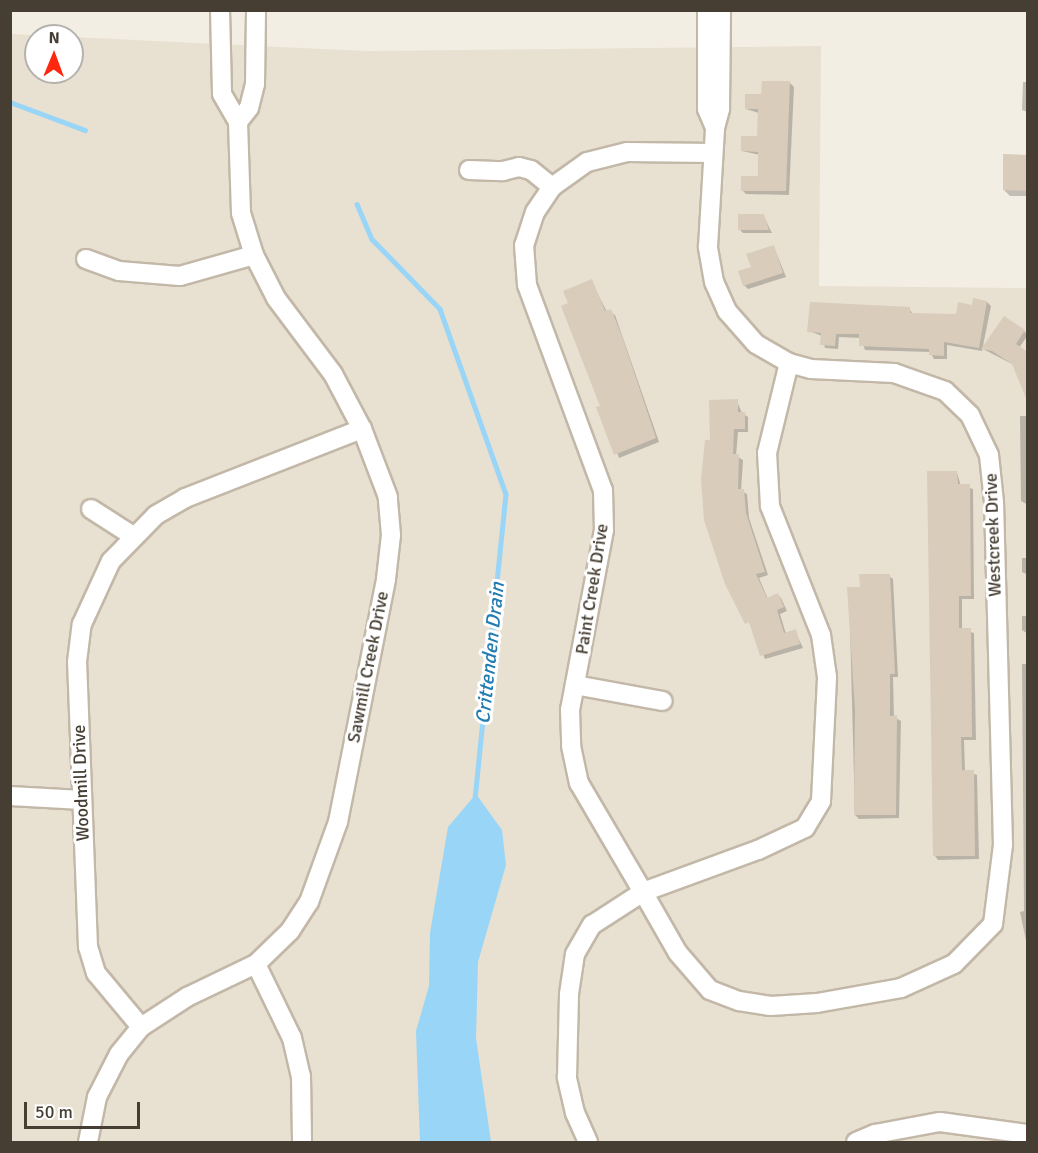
<!DOCTYPE html>
<style>
body{margin:0}
#map{position:relative;width:1038px;height:1153px;overflow:hidden;background:#f3eee3;font-family:Signika,sans-serif}
div>[style]{position:absolute}
.residential>*{inset:0;background:#e8e0d1}
.water>*{inset:0;background:#99d5f7}
.shadow>*{inset:0;background:#0003}
.stream>*{height:4.5px;margin:-2.25px;padding:0 2.25px;transform-origin:2.25px;border-radius:2.25px;background:#99d5f7}
.building>*{inset:0;background:#d9ccbb}
.roads{filter:drop-shadow(2px 0 #c3b8a8) drop-shadow(-2px 0 #c3b8a8) drop-shadow(0 2px #c3b8a8) drop-shadow(0 -2px #c3b8a8)}
.minor>*{height:18px;margin:-9px;padding:0 9px;transform-origin:9px;border-radius:9px;background:#fff}
span{translate:-50% -50%;white-space:nowrap;text-align:center;line-height:1.15;-webkit-text-stroke:6px #fff;paint-order:stroke}
.street-label{font-size:18px;color:#463e33}
.water-label{font-size:20px;color:#227cb2;font-style:italic}
.frame{position:absolute;inset:0;border:12px solid #463e33;pointer-events:none}
.north{position:absolute;left:24px;top:24px;width:60px;height:60px;box-sizing:border-box;background:#fff;border:2px solid #b5b2ad;border-radius:50%;rotate:1deg;font-size:16px;font-weight:700;line-height:24px;text-align:center;color:#463e33}
.north::after{content:'';display:block;margin:auto;width:21px;height:27px;background:#ff280f;clip-path:polygon(50% 0,100% 100%,50% 72%,0 100%)}
.scale{position:absolute;left:24px;top:1102px;width:116px;height:27px;box-sizing:border-box;border:3px solid #463e33;border-top:0;padding-left:8px;font-size:18px;line-height:21px;white-space:nowrap;color:#463e33;-webkit-text-stroke:4px #fff;paint-order:stroke}
</style>
<div id="map">
<div class="residential">
<i style="clip-path:polygon(10px 34px,56px 36px,36px 36px,36px 72px,72px 72px,72px 37px,367px 51px,821px 46px,819px 286px,1027px 288px,1027px 1142px,11px 1142px)"></i>
</div>
<div class="water">
<i style="clip-path:polygon(476px 794px,502px 830px,506px 865px,478px 962px,476px 1038px,491px 1142px,420px 1142px,416px 1031px,429px 986px,430px 933px,448px 827px)"></i>
</div>
<div class="shadow">
<i style="clip-path:polygon(1023px 82px,1028px 82px,1028px 112px,1022px 110px)"></i>
<i style="clip-path:polygon(790px 83px,794px 87px,789px 195px,746px 194px,742px 190px,759px 177px,760px 155px,742px 151px,759px 138px,759px 113px,746px 109px)"></i>
<i style="clip-path:polygon(1028px 156px,1028px 196px,1010px 196px,1004px 190px)"></i>
<i style="clip-path:polygon(763px 215px,772px 233px,743px 233px,739px 229px)"></i>
<i style="clip-path:polygon(774px 247px,786px 277px,748px 289px,744px 285px,753px 268px)"></i>
<i style="clip-path:polygon(591px 281px,607px 312px,615px 315px,659px 442px,619px 458px,570px 304px)"></i>
<i style="clip-path:polygon(987px 302px,991px 306px,982px 351px,947px 345px,947px 359px,934px 359px,930px 352px,865px 350px,861px 338px,839px 337px,838px 349px,825px 348px,822px 336px,809px 331px,909px 308px,913px 315px,957px 315px)"></i>
<i style="clip-path:polygon(1024px 331px,1028px 335px,1019px 348px,1026px 392px,1014px 365px,983px 349px)"></i>
<i style="clip-path:polygon(737px 401px,742px 413px,748px 417px,748px 432px,738px 432px,736px 456px,743px 460px,741px 491px,747px 494px,749px 518px,768px 575px,759px 578px,768px 599px,777px 594px,781px 598px,787px 611px,780px 614px,786px 634px,795px 631px,803px 648px,765px 659px,705px 520px,711px 442px)"></i>
<i style="clip-path:polygon(1020px 416px,1028px 416px,1028px 505px,1021px 501px)"></i>
<i style="clip-path:polygon(957px 473px,961px 486px,973px 489px,974px 599px,962px 599px,962px 630px,974px 633px,976px 740px,964px 740px,965px 771px,977px 775px,979px 859px,938px 860px,935px 856px)"></i>
<i style="clip-path:polygon(1022px 558px,1028px 558px,1028px 575px,1022px 572px)"></i>
<i style="clip-path:polygon(889px 576px,893px 579px,898px 677px,893px 677px,894px 717px,901px 721px,899px 818px,859px 819px,855px 815px,849px 589px,861px 589px)"></i>
<i style="clip-path:polygon(1022px 616px,1028px 616px,1028px 634px,1022px 630px)"></i>
<i style="clip-path:polygon(1022px 664px,1028px 664px,1028px 950px,1020px 912px,1024px 911px)"></i>
</div>
<div class="stream">
<i style="left:10px;top:102px;width:80px;rotate:20.5deg"></i>
<i style="left:357px;top:204px;width:38px;rotate:67deg"></i>
<i style="left:372px;top:239px;width:98px;rotate:45.8deg"></i>
<i style="left:440px;top:309px;width:196px;rotate:70.4deg"></i>
<i style="left:506px;top:494px;width:308px;rotate:95.8deg"></i>
</div>
<div class="building">
<i style="clip-path:polygon(762px 81px,790px 81px,786px 191px,741px 191px,741px 176px,758px 176px,758px 152px,741px 151px,741px 136px,757px 136px,758px 109px,745px 109px,745px 94px,761px 94px)"></i>
<i style="clip-path:polygon(1003px 154px,1028px 155px,1028px 191px,1003px 190px)"></i>
<i style="clip-path:polygon(738px 214px,764px 214px,769px 230px,738px 230px)"></i>
<i style="clip-path:polygon(774px 245px,783px 273px,743px 286px,738px 271px,751px 267px,746px 254px)"></i>
<i style="clip-path:polygon(592px 279px,605px 311px,611px 309px,622px 336px,656px 438px,614px 455px,596px 407px,600px 406px,561px 306px,568px 303px,563px 291px)"></i>
<i style="clip-path:polygon(973px 298px,987px 301px,979px 348px,944px 342px,944px 356px,929px 355px,929px 349px,859px 346px,859px 334px,836px 334px,835px 346px,820px 345px,821px 333px,807px 332px,810px 302px,910px 307px,910px 313px,956px 314px,958px 302px,972px 305px)"></i>
<i style="clip-path:polygon(1004px 316px,1025px 330px,1016px 344px,1028px 352px,1028px 403px,1012px 364px,992px 351px,981px 349px)"></i>
<i style="clip-path:polygon(738px 399px,738px 412px,745px 412px,745px 429px,734px 429px,733px 454px,739px 454px,738px 489px,744px 489px,746px 513px,765px 572px,756px 574px,767px 598px,778px 593px,784px 607px,777px 610px,784px 633px,796px 629px,800px 644px,760px 656px,749px 622px,745px 624px,725px 584px,704px 520px,701px 479px,705px 440px,710px 440px,709px 400px)"></i>
<i style="clip-path:polygon(927px 471px,957px 471px,958px 484px,970px 484px,971px 596px,959px 596px,959px 628px,971px 628px,972px 737px,961px 737px,962px 770px,974px 770px,975px 856px,933px 856px)"></i>
<i style="clip-path:polygon(859px 574px,890px 574px,895px 674px,890px 674px,890px 716px,897px 715px,896px 815px,854px 815px,855px 710px,847px 587px,860px 587px)"></i>
</div>
<div class="roads">
<div class="minor">
<i style="left:220px;top:10px;width:84px;rotate:88.6deg"></i>
<i style="left:222px;top:94px;width:32px;rotate:60deg"></i>
<i style="left:707px;top:10px;width:99px;rotate:90deg"></i>
<i style="left:707px;top:109px;width:21px;rotate:67deg"></i>
<i style="left:713px;top:153px;width:86px;rotate:-179.3deg"></i>
<i style="left:627px;top:152px;width:41px;rotate:166deg"></i>
<i style="left:587px;top:162px;width:43px;rotate:144.5deg"></i>
<i style="left:552px;top:187px;width:30px;rotate:124deg"></i>
<i style="left:535px;top:212px;width:35px;rotate:108deg"></i>
<i style="left:524px;top:245px;width:40px;rotate:85.7deg"></i>
<i style="left:527px;top:285px;width:219px;rotate:69.7deg"></i>
<i style="left:603px;top:490px;width:40px;rotate:88.6deg"></i>
<i style="left:604px;top:530px;width:183px;rotate:100.7deg"></i>
<i style="left:570px;top:710px;width:36px;rotate:88deg"></i>
<i style="left:571px;top:746px;width:38px;rotate:78deg"></i>
<i style="left:579px;top:783px;width:126px;rotate:59.6deg"></i>
<i style="left:643px;top:892px;width:122px;rotate:-20.1deg"></i>
<i style="left:758px;top:850px;width:52px;rotate:-25.1deg"></i>
<i style="left:805px;top:828px;width:31px;rotate:-59deg"></i>
<i style="left:821px;top:801px;width:124px;rotate:-87.2deg"></i>
<i style="left:827px;top:677px;width:42px;rotate:-98.1deg"></i>
<i style="left:821px;top:635px;width:139px;rotate:-111.6deg"></i>
<i style="left:770px;top:506px;width:53px;rotate:-93.2deg"></i>
<i style="left:767px;top:453px;width:93px;rotate:-76.3deg"></i>
<i style="left:469px;top:170px;width:34px;rotate:2deg"></i>
<i style="left:503px;top:171px;width:16px;rotate:-14deg"></i>
<i style="left:519px;top:167px;width:12px;rotate:14deg"></i>
<i style="left:531px;top:170px;width:27px;rotate:39deg"></i>
<i style="left:86px;top:259px;width:35px;rotate:20deg"></i>
<i style="left:119px;top:271px;width:61px;rotate:4.7deg"></i>
<i style="left:180px;top:276px;width:77px;rotate:-15.8deg"></i>
<i style="left:91px;top:509px;width:50px;rotate:32.7deg"></i>
<i style="left:575px;top:685px;width:89px;rotate:10.3deg"></i>
<i style="left:10px;top:796px;width:72px;rotate:3.2deg"></i>
<i style="left:256px;top:964px;width:82px;rotate:64.1deg"></i>
<i style="left:292px;top:1038px;width:39px;rotate:77deg"></i>
<i style="left:301px;top:1076px;width:66px;rotate:89.1deg"></i>
<i style="left:141px;top:1027px;width:70px;rotate:-129.8deg"></i>
<i style="left:96px;top:973px;width:27px;rotate:-107deg"></i>
<i style="left:88px;top:947px;width:285px;rotate:-92.2deg"></i>
<i style="left:77px;top:662px;width:38px;rotate:-83deg"></i>
<i style="left:82px;top:624px;width:69px;rotate:-65.3deg"></i>
<i style="left:111px;top:561px;width:64px;rotate:-45.6deg"></i>
<i style="left:156px;top:515px;width:34px;rotate:-30deg"></i>
<i style="left:185px;top:498px;width:190px;rotate:-21.3deg"></i>
<i style="left:88px;top:1142px;width:46px;rotate:-78.7deg"></i>
<i style="left:97px;top:1097px;width:48px;rotate:-62.9deg"></i>
<i style="left:119px;top:1054px;width:35px;rotate:-51deg"></i>
<i style="left:141px;top:1027px;width:55px;rotate:-33.1deg"></i>
<i style="left:187px;top:997px;width:76px;rotate:-25.6deg"></i>
<i style="left:256px;top:964px;width:47px;rotate:-44.1deg"></i>
<i style="left:290px;top:931px;width:35px;rotate:-57deg"></i>
<i style="left:309px;top:902px;width:85px;rotate:-70.1deg"></i>
<i style="left:338px;top:822px;width:248px;rotate:-78.8deg"></i>
<i style="left:386px;top:579px;width:44px;rotate:-83.5deg"></i>
<i style="left:391px;top:535px;width:38px;rotate:-95deg"></i>
<i style="left:388px;top:497px;width:73px;rotate:-110.9deg"></i>
<i style="left:362px;top:429px;width:62px;rotate:-117.8deg"></i>
<i style="left:333px;top:374px;width:95px;rotate:-126.9deg"></i>
<i style="left:276px;top:298px;width:48px;rotate:-117.1deg"></i>
<i style="left:254px;top:255px;width:44px;rotate:-107.2deg"></i>
<i style="left:241px;top:213px;width:91px;rotate:-91.9deg"></i>
<i style="left:238px;top:122px;width:18px;rotate:-52deg"></i>
<i style="left:249px;top:108px;width:25px;rotate:-76deg"></i>
<i style="left:255px;top:84px;width:74px;rotate:-89.2deg"></i>
<i style="left:588px;top:1142px;width:32px;rotate:-114deg"></i>
<i style="left:575px;top:1113px;width:37px;rotate:-103deg"></i>
<i style="left:567px;top:1077px;width:83px;rotate:-88.6deg"></i>
<i style="left:569px;top:994px;width:40px;rotate:-81.5deg"></i>
<i style="left:575px;top:954px;width:34px;rotate:-60deg"></i>
<i style="left:592px;top:925px;width:61px;rotate:-32.9deg"></i>
<i style="left:643px;top:892px;width:70px;rotate:60.2deg"></i>
<i style="left:678px;top:953px;width:49px;rotate:49.1deg"></i>
<i style="left:710px;top:990px;width:31px;rotate:21deg"></i>
<i style="left:739px;top:1001px;width:32px;rotate:9deg"></i>
<i style="left:771px;top:1006px;width:46px;rotate:-3.7deg"></i>
<i style="left:817px;top:1003px;width:85px;rotate:-10.1deg"></i>
<i style="left:901px;top:988px;width:58px;rotate:-24.4deg"></i>
<i style="left:954px;top:964px;width:56px;rotate:-45.7deg"></i>
<i style="left:993px;top:924px;width:80px;rotate:-82.8deg"></i>
<i style="left:1003px;top:845px;width:343px;rotate:-91.5deg"></i>
<i style="left:994px;top:502px;width:47px;rotate:-96.1deg"></i>
<i style="left:989px;top:455px;width:44px;rotate:-115.4deg"></i>
<i style="left:970px;top:415px;width:35px;rotate:-136deg"></i>
<i style="left:945px;top:391px;width:54px;rotate:-160.6deg"></i>
<i style="left:894px;top:373px;width:83px;rotate:-177.2deg"></i>
<i style="left:811px;top:369px;width:23px;rotate:-165deg"></i>
<i style="left:789px;top:363px;width:38px;rotate:-150deg"></i>
<i style="left:756px;top:344px;width:44px;rotate:-131.3deg"></i>
<i style="left:727px;top:311px;width:32px;rotate:-114deg"></i>
<i style="left:714px;top:282px;width:36px;rotate:-100deg"></i>
<i style="left:708px;top:247px;width:119px;rotate:-86.6deg"></i>
<i style="left:715px;top:128px;width:20px;rotate:-75deg"></i>
<i style="left:720px;top:109px;width:99px;rotate:-89.4deg"></i>
<i style="left:856px;top:1142px;width:21px;rotate:-23deg"></i>
<i style="left:875px;top:1134px;width:66px;rotate:-10.5deg"></i>
<i style="left:940px;top:1122px;width:89px;rotate:7.8deg"></i>
</div>
</div>
<div class="street-label">
<span style="left:993px;top:535px;rotate:-92deg">Westcreek Drive</span>
<span style="left:592px;top:589px;rotate:-81deg">Paint Creek Drive</span>
<span style="left:368px;top:667px;rotate:-79deg">Sawmill Creek Drive</span>
<span style="left:81px;top:783px;rotate:-92deg">Woodmill Drive</span>
</div>
<div class="water-label">
<span style="left:490px;top:653px;rotate:-84deg">Crittenden Drain</span>
</div>
<div class="frame"></div>
<div class="north">N</div>
<div class="scale">50 m</div>
</div>
